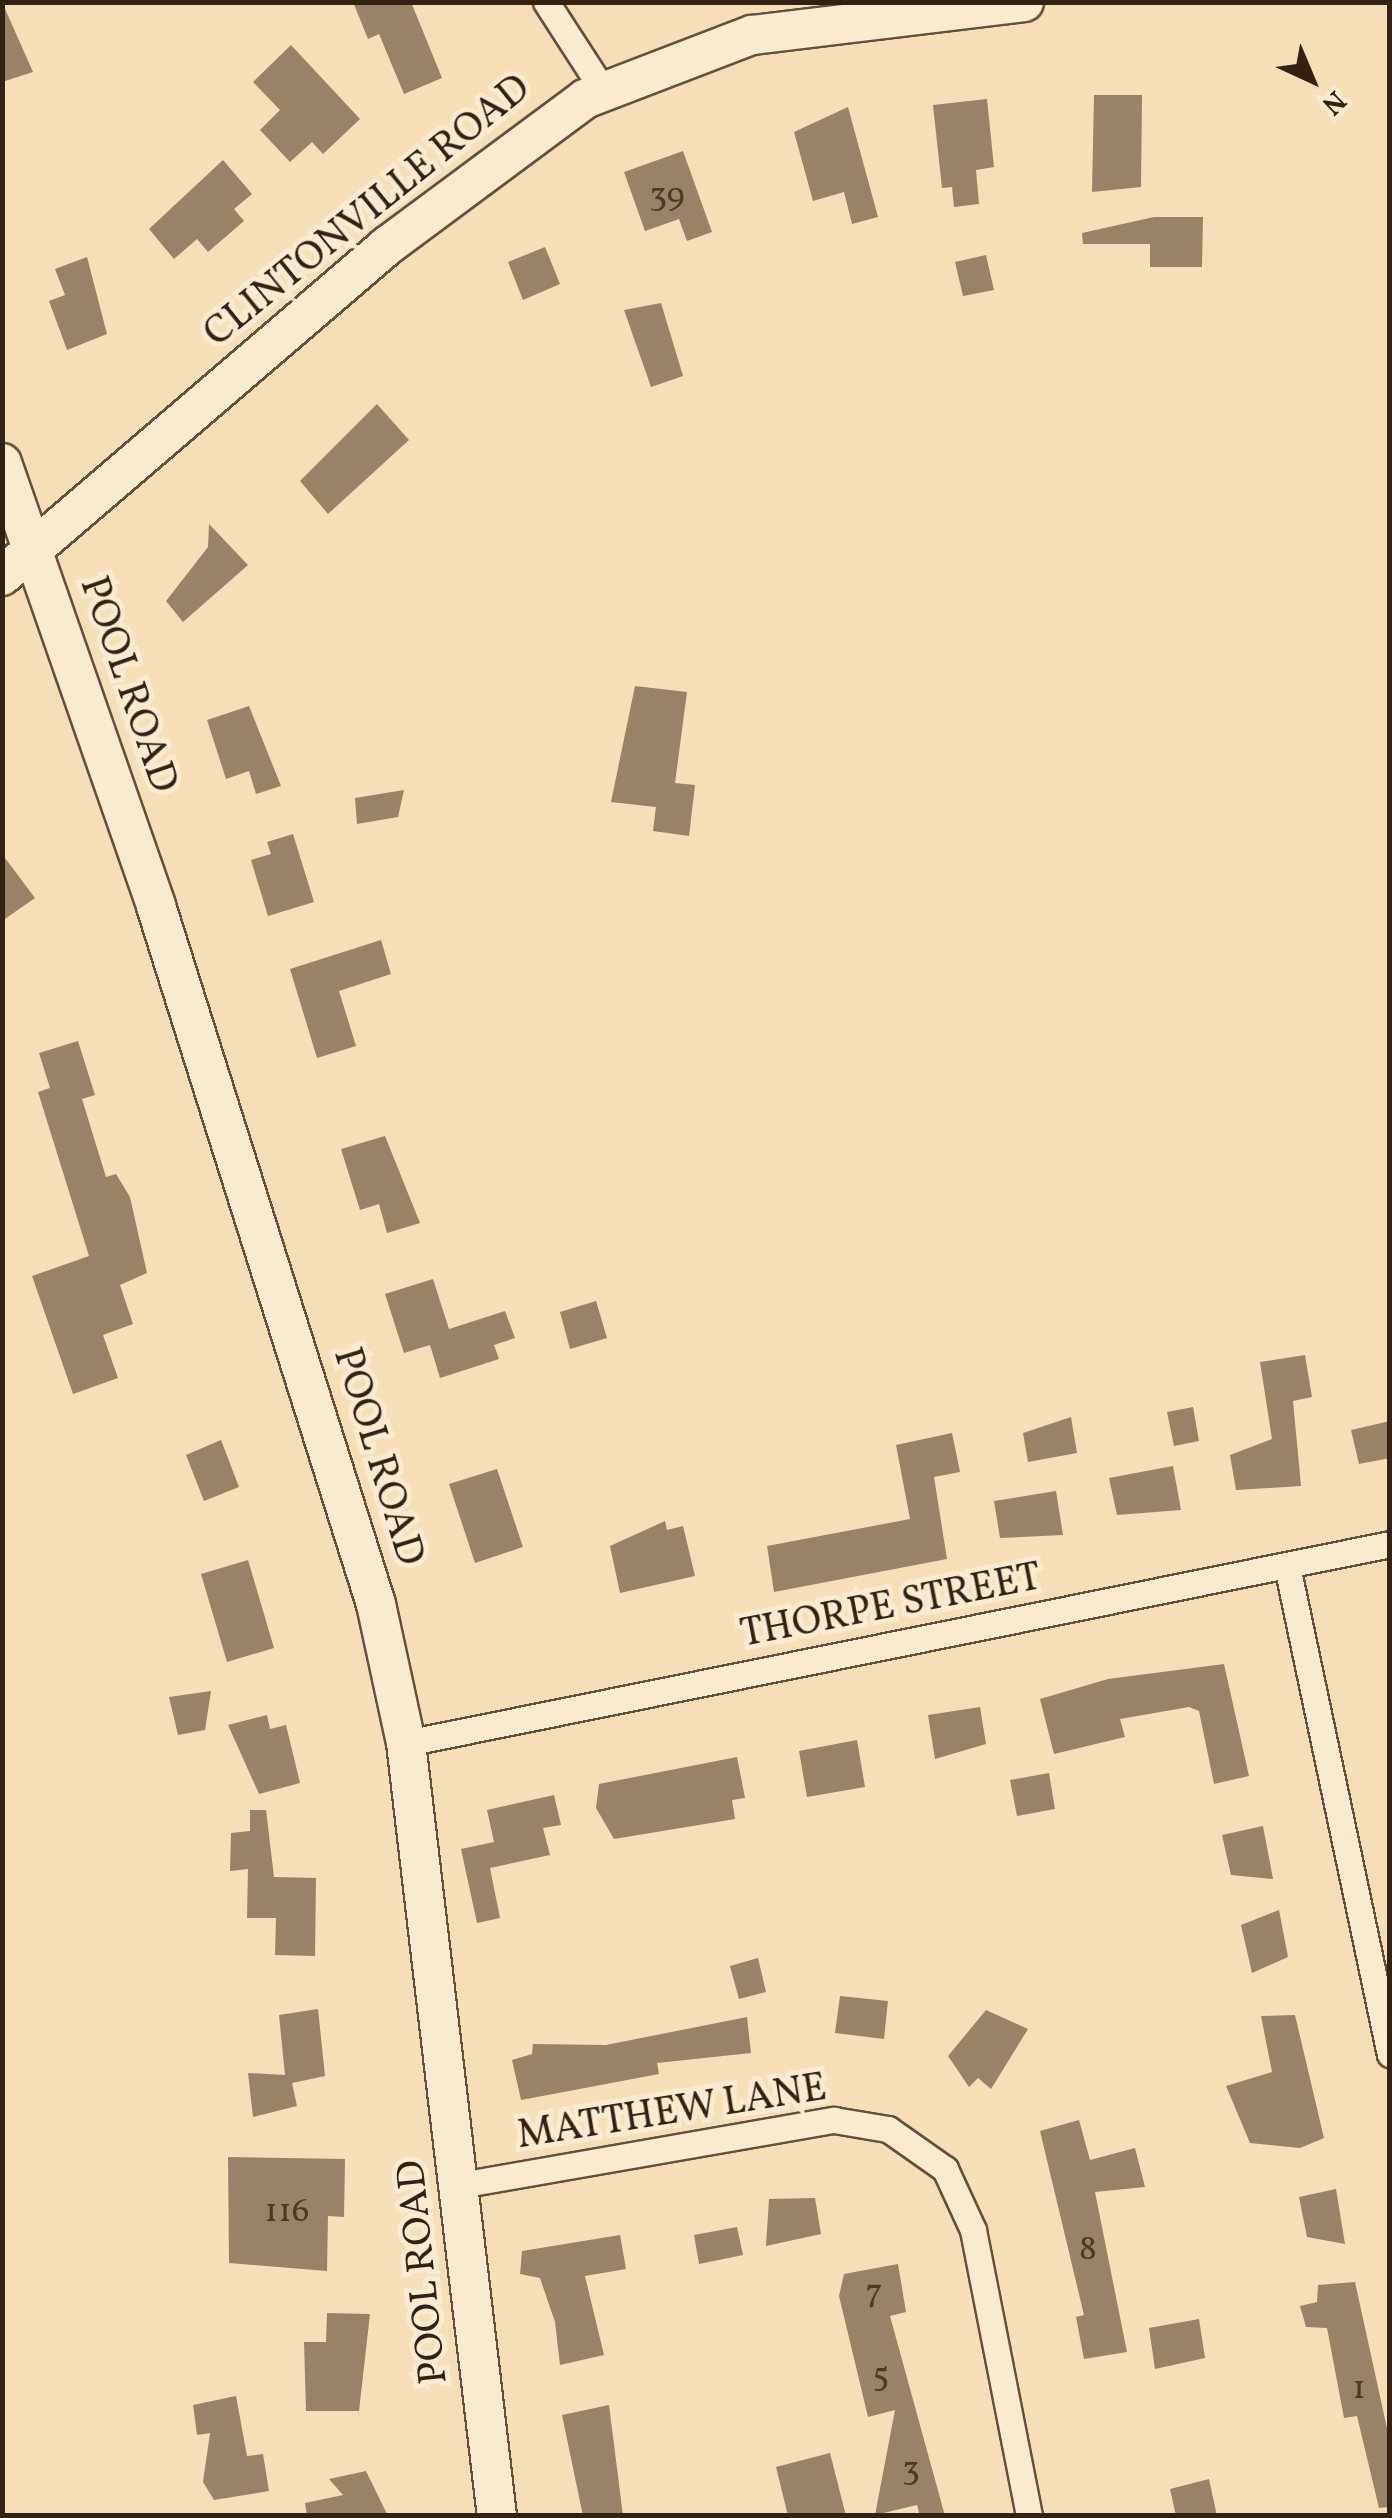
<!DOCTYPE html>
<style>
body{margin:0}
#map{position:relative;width:1392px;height:2518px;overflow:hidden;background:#f6deb7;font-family:Vollkorn,serif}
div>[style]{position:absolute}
.building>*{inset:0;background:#988369}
.roads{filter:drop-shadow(2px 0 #64503d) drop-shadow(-2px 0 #64503d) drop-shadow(0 2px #64503d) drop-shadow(0 -2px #64503d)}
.street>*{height:25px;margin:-12.5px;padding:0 12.5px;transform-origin:12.5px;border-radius:12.5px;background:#f9ead0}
.secondary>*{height:38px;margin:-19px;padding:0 19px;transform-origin:19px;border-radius:19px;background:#f9ead0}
span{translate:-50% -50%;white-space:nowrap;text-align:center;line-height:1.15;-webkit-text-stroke:10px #f9ead0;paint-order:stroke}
.number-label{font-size:35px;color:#4c3a29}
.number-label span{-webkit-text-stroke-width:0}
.street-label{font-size:40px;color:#332114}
.frame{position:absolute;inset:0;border:5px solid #332114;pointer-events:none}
.north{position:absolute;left:1262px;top:30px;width:100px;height:100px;-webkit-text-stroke:8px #f9ead0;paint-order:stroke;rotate:136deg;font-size:28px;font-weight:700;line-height:40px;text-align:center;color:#332114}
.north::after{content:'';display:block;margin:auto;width:35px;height:45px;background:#332114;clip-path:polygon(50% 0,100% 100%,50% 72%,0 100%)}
</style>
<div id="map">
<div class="building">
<i style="clip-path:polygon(2px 2px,33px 72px,2px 82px)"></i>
<i style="clip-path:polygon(353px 2px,411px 2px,442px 78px,404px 94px,379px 34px,368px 39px)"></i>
<i style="clip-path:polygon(291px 45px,360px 119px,323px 154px,312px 142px,290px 162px,260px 130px,280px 110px,253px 82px)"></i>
<i style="clip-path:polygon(1094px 95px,1142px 95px,1141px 187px,1092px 192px)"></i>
<i style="clip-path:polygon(987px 99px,994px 167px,976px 170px,979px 204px,954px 207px,952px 187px,942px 188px,933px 105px)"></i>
<i style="clip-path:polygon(848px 107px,878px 217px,852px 224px,844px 192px,813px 201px,794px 132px)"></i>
<i style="clip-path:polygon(683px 151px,712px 232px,687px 241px,679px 219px,645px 231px,624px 172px)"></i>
<i style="clip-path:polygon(223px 160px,252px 194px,234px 209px,244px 221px,208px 252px,197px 239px,174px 259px,149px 229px)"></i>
<i style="clip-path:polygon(1154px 217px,1203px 217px,1202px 267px,1150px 267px,1150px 244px,1083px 244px,1082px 233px)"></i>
<i style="clip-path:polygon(545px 247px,560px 284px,523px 300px,508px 262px)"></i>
<i style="clip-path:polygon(986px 255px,994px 290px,963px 296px,955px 262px)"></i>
<i style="clip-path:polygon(87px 257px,107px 334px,67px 350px,49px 301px,65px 295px,55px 269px)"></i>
<i style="clip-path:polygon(661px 303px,683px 376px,651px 387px,624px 310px)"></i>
<i style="clip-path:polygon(377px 404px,409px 440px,328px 514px,300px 481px)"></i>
<i style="clip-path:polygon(209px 524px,248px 565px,183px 622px,166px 601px,208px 547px)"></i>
<i style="clip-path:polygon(635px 686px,687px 692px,675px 783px,695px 785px,689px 836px,653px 831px,656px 807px,611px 802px)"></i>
<i style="clip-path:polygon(249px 706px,281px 786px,256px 794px,249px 771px,226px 779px,207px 720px)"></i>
<i style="clip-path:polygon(404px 790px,398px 817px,357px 824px,355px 798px)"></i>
<i style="clip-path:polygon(293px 834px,314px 902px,268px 916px,251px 860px,271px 854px,267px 842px)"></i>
<i style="clip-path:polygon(2px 854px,35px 898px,2px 921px)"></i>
<i style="clip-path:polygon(381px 940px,391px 974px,339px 991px,356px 1046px,317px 1058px,290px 969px)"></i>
<i style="clip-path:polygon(78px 1041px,95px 1095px,82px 1099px,106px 1177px,116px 1174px,130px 1197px,147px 1273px,120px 1285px,133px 1324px,103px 1335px,118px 1378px,73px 1394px,32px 1276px,89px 1256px,38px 1092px,50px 1088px,39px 1053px)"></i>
<i style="clip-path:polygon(385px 1136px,420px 1223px,387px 1233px,379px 1204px,360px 1210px,341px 1149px)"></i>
<i style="clip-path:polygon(433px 1279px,449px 1329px,505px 1311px,515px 1338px,494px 1345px,499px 1359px,440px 1378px,430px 1345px,404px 1353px,385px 1294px)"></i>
<i style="clip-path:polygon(596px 1301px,607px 1338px,570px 1349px,560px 1312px)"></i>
<i style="clip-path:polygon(1305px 1355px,1312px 1397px,1293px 1401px,1301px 1486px,1236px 1490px,1230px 1455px,1272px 1439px,1260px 1362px)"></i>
<i style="clip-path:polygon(1193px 1407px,1199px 1441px,1174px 1446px,1167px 1412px)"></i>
<i style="clip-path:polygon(1071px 1417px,1077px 1453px,1028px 1462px,1023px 1433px)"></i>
<i style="clip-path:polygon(1390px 1421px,1390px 1458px,1359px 1464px,1351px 1430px)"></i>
<i style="clip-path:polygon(952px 1433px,960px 1472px,934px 1477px,947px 1559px,774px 1592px,767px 1546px,910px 1519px,896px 1445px)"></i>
<i style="clip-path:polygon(221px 1440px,239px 1487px,204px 1501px,186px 1455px)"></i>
<i style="clip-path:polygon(1173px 1466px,1181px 1510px,1117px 1515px,1109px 1478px)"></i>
<i style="clip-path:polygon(497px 1469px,523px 1547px,475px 1563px,449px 1484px)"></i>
<i style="clip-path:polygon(1056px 1491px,1063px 1535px,1000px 1538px,994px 1501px)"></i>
<i style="clip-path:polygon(665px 1521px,667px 1530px,683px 1526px,695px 1576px,620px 1593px,610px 1546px)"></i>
<i style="clip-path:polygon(248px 1560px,274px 1648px,227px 1662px,201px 1574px)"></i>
<i style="clip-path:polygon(1224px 1664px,1249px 1776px,1214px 1784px,1199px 1711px,1189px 1707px,1120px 1719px,1125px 1737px,1054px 1754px,1040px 1699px,1108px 1679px)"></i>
<i style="clip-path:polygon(211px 1691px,205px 1730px,178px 1735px,169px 1697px)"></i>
<i style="clip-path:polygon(980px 1707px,986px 1744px,935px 1759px,928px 1715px)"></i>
<i style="clip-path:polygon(267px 1715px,270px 1729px,286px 1725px,300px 1783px,259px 1794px,228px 1725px)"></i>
<i style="clip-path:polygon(857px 1740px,865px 1787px,807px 1797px,799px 1751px)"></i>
<i style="clip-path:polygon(737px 1757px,745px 1798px,732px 1800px,735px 1819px,614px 1839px,596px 1808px,599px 1784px)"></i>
<i style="clip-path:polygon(1049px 1773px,1055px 1809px,1017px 1816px,1010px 1780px)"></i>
<i style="clip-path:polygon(554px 1795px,561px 1825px,543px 1828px,550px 1855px,490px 1868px,500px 1918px,477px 1923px,461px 1849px,494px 1842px,487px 1810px)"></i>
<i style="clip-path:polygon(250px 1810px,266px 1810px,274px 1877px,316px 1878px,315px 1956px,275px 1955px,276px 1918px,247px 1918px,248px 1869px,230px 1871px,231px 1833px,250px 1831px)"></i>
<i style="clip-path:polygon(1263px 1826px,1273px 1879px,1231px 1875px,1222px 1835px)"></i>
<i style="clip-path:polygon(1279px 1910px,1288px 1957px,1252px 1973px,1241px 1925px)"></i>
<i style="clip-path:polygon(758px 1958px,766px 1992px,739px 1999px,730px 1966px)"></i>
<i style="clip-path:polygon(840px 1996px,888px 2001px,884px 2039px,835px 2033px)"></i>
<i style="clip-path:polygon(318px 2009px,325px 2076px,292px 2083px,297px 2106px,253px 2117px,248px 2073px,285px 2075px,279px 2015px)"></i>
<i style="clip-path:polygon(986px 2010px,1028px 2029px,991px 2089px,978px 2078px,969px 2087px,948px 2056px)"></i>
<i style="clip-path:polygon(1295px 2015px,1324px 2138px,1300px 2148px,1250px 2143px,1226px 2086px,1272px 2072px,1261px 2016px)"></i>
<i style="clip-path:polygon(747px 2017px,751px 2053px,657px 2063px,659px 2074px,521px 2100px,512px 2060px,532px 2054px,533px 2044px,606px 2045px)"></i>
<i style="clip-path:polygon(1079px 2120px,1090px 2160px,1135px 2148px,1145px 2187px,1095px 2192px,1127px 2352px,1084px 2359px,1076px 2317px,1084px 2315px,1040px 2131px)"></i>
<i style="clip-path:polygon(228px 2157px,345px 2159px,344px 2217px,328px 2216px,327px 2271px,229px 2263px)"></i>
<i style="clip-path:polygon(1336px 2189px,1345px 2244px,1307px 2237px,1299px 2197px)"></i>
<i style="clip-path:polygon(815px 2198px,821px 2234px,766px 2246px,769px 2199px)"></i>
<i style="clip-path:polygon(737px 2227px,743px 2255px,699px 2264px,694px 2235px)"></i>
<i style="clip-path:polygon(620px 2235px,626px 2269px,585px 2276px,604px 2355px,560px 2365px,555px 2322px,540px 2278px,520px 2274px,522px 2251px)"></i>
<i style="clip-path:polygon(898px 2264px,906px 2312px,890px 2316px,945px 2516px,920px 2516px,917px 2505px,875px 2515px,895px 2410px,868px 2417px,839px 2296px,844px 2274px)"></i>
<i style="clip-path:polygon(1355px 2282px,1390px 2442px,1390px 2507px,1379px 2508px,1357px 2416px,1344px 2418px,1327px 2328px,1306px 2327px,1300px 2306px,1317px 2302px,1318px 2285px)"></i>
<i style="clip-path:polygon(327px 2313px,370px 2314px,359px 2411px,306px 2411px,304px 2342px,326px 2342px)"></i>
<i style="clip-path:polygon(1199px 2319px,1205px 2358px,1155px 2369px,1149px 2328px)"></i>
<i style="clip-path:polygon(236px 2396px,247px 2456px,263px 2454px,269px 2491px,214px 2500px,203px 2482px,210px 2433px,197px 2435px,193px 2405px)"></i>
<i style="clip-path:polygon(609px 2405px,623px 2516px,583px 2516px,562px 2415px)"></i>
<i style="clip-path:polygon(830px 2453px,846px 2516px,788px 2516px,776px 2467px)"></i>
<i style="clip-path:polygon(366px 2471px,388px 2516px,307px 2516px,305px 2503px,343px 2495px,329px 2479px)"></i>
<i style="clip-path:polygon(1209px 2479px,1217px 2516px,1176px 2516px,1170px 2489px)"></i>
</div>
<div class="roads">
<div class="street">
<i style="left:546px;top:2px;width:105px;rotate:57.1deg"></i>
<i style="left:1287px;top:1566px;width:499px;rotate:78.1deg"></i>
<i style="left:406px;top:1743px;width:1004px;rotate:-11.43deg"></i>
<i style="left:460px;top:2185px;width:380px;rotate:-9.9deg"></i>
<i style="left:834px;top:2120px;width:55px;rotate:9.5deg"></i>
<i style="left:888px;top:2129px;width:70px;rotate:35.1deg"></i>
<i style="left:945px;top:2169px;width:67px;rotate:65.3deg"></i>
<i style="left:973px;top:2230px;width:291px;rotate:78.9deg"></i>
</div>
<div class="secondary">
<i style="left:2px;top:463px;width:469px;rotate:70.8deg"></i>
<i style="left:156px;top:906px;width:732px;rotate:72.51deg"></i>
<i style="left:376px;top:1604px;width:142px;rotate:77.8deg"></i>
<i style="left:406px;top:1743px;width:778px;rotate:83.29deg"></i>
<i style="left:2px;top:576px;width:507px;rotate:-40.6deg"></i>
<i style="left:387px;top:246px;width:247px;rotate:-36.6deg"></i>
<i style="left:585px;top:99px;width:179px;rotate:-21deg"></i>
<i style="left:752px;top:35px;width:274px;rotate:-6.9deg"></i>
</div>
</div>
<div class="number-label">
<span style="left:667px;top:196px">39</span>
<span style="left:287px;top:2212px">116</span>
<span style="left:1088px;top:2250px">8</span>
<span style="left:874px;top:2293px">7</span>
<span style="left:881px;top:2376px">5</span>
<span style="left:1359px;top:2389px">1</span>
<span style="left:911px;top:2470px">3</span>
</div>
<div class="street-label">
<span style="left:368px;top:212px;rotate:-39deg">CLINTONVILLE ROAD</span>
<span style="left:127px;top:685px;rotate:71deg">POOL ROAD</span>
<span style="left:377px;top:1457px;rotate:73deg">POOL ROAD</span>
<span style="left:891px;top:1607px;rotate:-11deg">THORPE STREET</span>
<span style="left:672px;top:2113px;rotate:-9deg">MATTHEW LANE</span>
<span style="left:424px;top:2272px;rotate:-96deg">POOL ROAD</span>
</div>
<div class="frame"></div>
<div class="north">N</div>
</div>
